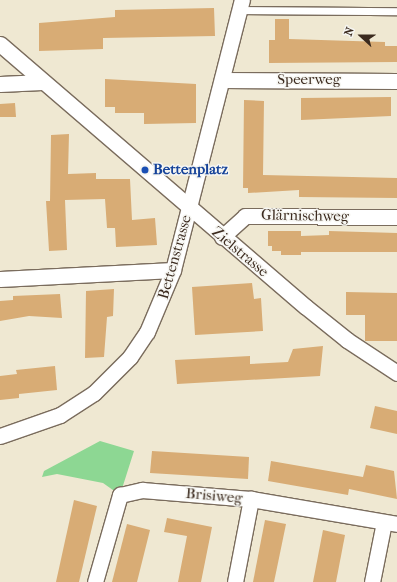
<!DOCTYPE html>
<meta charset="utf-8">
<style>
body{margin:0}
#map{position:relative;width:397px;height:582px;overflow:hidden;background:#efe8d2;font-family:"IM FELL French Canon",serif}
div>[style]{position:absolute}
.green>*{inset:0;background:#8dd793}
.building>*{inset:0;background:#d8ac75}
.roads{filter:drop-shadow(1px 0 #7a6c5d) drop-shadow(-1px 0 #7a6c5d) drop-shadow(0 1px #7a6c5d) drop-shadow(0 -1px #7a6c5d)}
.lane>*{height:7px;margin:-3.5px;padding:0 3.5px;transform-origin:3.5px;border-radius:3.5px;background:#fff}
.street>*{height:15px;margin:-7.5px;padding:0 7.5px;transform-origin:7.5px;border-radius:7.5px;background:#fff}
.dots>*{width:11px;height:11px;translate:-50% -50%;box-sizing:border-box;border:2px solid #f6f6f2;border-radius:50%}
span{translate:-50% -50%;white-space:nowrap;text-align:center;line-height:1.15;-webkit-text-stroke:3px #f6f6f2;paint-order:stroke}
.street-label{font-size:15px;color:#3b2a1e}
.transit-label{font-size:15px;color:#164399;font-weight:700}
.left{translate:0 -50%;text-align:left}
.north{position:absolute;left:341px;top:16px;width:40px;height:40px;-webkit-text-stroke:3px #f6f6f2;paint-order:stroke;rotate:291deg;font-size:11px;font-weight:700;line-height:16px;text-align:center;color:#3b2a1e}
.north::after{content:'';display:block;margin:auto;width:14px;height:18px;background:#3b2a1e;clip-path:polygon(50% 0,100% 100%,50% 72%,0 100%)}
</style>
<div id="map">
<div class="green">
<i style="clip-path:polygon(100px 441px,134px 451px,120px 495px,103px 483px,57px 474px,42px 477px,44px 471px)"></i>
</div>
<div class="building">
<i style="clip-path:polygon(214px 8px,215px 36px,103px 38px,103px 49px,39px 51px,39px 23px,115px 17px,115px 10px)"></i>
<i style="clip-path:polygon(275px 19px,289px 19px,289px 39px,385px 42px,385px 46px,397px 46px,397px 62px,269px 63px,269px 40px,275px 40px)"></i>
<i style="clip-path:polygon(105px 79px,196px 84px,196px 123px,144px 124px,144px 113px,115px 113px,115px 107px,105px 107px)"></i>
<i style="clip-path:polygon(391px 97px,391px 116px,301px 120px,301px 98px)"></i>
<i style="clip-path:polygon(244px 100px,264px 101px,263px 175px,397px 178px,397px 198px,299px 197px,299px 190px,248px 193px,248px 188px,243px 188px)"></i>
<i style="clip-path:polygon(15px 103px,16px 117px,0 117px,0 104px)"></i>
<i style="clip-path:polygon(69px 134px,68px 174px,96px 173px,96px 179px,130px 179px,132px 220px,155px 218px,157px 245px,116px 247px,115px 228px,107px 228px,105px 199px,65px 200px,67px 250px,49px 251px,46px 201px,50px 201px,51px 135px)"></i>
<i style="clip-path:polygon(268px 231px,301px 231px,301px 236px,329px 235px,329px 231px,397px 233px,397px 252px,301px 252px,301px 255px,281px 255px,281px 251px,272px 251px,272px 246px,268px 246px)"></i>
<i style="clip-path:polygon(252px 283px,254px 299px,261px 298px,263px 331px,195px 335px,192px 287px)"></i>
<i style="clip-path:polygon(114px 289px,113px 316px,107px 317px,104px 357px,85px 358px,86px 291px)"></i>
<i style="clip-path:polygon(346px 292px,397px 293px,397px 341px,365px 341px,365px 315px,346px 315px)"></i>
<i style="clip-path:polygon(60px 294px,62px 318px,29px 316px,0 321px,0 301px,13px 300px,13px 296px)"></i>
<i style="clip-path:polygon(323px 346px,320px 376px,177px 384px,175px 360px,250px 356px,250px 364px,288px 362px,293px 349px)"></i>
<i style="clip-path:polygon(55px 366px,57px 390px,19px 394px,19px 398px,0 400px,0 376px,17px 374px,16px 370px)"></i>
<i style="clip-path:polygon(375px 406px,397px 411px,397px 434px,370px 428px)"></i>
<i style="clip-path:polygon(152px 451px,249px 457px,248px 479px,150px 473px)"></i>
<i style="clip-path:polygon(271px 461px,363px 477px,366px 465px,394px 471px,397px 499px,349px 489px,348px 495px,268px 481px)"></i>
<i style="clip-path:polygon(74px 500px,97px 506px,79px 582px,56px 582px)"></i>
<i style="clip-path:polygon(167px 518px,212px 527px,201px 582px,178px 582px,187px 536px,164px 532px)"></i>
<i style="clip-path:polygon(265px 520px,286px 524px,279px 558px,274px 582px,253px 582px)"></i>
<i style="clip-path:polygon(127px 524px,150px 530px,137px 582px,112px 582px)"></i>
<i style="clip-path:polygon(323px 530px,345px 535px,336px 582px,313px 582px)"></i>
</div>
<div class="roads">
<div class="lane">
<i style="left:239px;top:10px;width:158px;rotate:0.4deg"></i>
</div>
<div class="street">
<i style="left:0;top:44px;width:403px;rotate:40.7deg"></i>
<i style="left:306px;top:307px;width:53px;rotate:38.8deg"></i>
<i style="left:347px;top:340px;width:60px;rotate:33.4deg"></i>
<i style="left:222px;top:80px;width:175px;rotate:0.3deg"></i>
<i style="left:0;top:84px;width:42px;rotate:-2.7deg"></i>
<i style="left:222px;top:237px;width:31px;rotate:-42deg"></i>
<i style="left:245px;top:216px;width:152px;rotate:0.4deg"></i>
<i style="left:0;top:279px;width:173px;rotate:-3deg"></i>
<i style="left:0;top:436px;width:64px;rotate:-19.3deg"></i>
<i style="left:60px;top:415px;width:40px;rotate:-32.9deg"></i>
<i style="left:94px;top:393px;width:51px;rotate:-45deg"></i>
<i style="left:130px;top:357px;width:30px;rotate:-56deg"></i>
<i style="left:147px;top:332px;width:67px;rotate:-67.2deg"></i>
<i style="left:173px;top:270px;width:279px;rotate:-75.7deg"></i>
<i style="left:95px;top:582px;width:91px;rotate:-74deg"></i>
<i style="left:120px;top:495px;width:23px;rotate:-13deg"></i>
<i style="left:142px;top:490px;width:109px;rotate:4.7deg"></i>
<i style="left:251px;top:499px;width:148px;rotate:9.7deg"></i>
<i style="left:235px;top:582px;width:85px;rotate:-79.1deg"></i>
<i style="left:372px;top:582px;width:61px;rotate:-78.7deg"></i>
</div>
</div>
<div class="dots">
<i style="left:145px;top:170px;background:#1a4fb4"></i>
</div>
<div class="street-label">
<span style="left:309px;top:80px">Speerweg</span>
<span style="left:305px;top:216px;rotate:1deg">Glärnischweg</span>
<span style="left:240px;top:252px;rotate:40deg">Zielstrasse</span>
<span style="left:175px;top:257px;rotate:-74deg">Bettenstrasse</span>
<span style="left:214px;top:496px;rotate:5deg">Brisiweg</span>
</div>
<div class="transit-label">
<span class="left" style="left:153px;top:170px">Bettenplatz</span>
</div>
<div class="north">N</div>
</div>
